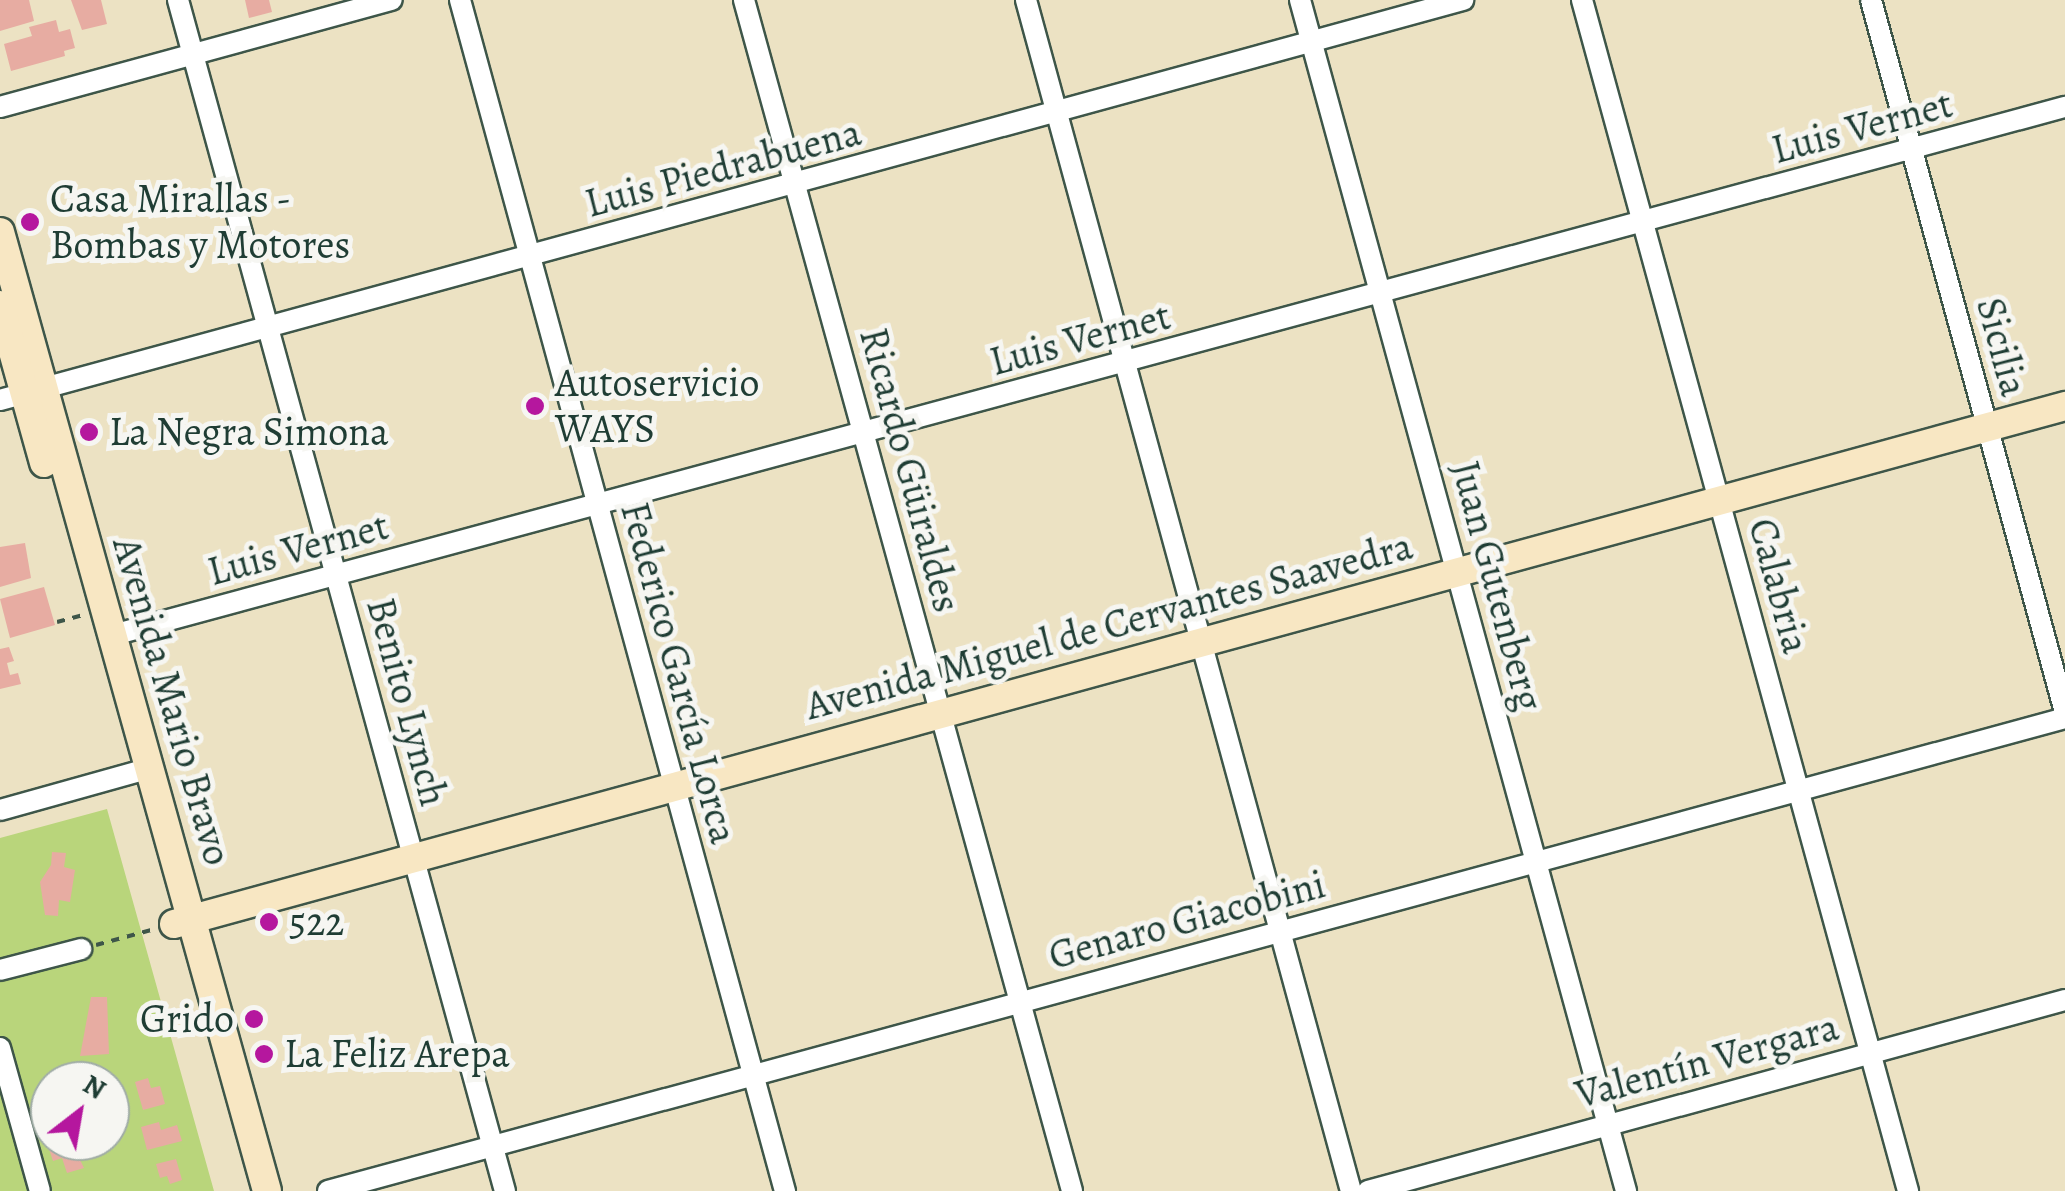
<!DOCTYPE html>
<meta charset="utf-8">
<style>
body{margin:0}
#map{position:relative;width:2065px;height:1191px;overflow:hidden;background:#ece2c3;font-family:Alegreya,serif}
div>[style]{position:absolute}
.green>*{inset:0;background:#b9d57b}
.building>*{inset:0;background:#e7aca2}
.path>*{height:4px;margin-top:-2px;transform-origin:0;background:repeating-linear-gradient(90deg,#3e5649 0 8px,transparent 0 16px)}
.roads{filter:drop-shadow(2px 0 #3e5649) drop-shadow(-2px 0 #3e5649) drop-shadow(0 2px #3e5649) drop-shadow(0 -2px #3e5649)}
.street>*{height:20px;margin:-10px;padding:0 10px;transform-origin:10px;border-radius:10px;background:#fff}
.secondary>*{height:28px;margin:-14px;padding:0 14px;transform-origin:14px;border-radius:14px;background:#f8e7c3}
.dots>*{width:28px;height:28px;translate:-50% -50%;box-sizing:border-box;border:5px solid #f6f6f2;border-radius:50%}
span{translate:-50% -50%;white-space:nowrap;text-align:center;line-height:1.15;-webkit-text-stroke:10px #f6f6f2;paint-order:stroke}
.street-label{font-size:40px;color:#1f3d34}
.poi-label{font-size:40px;color:#1f3d34}
.left{translate:0 -50%;text-align:left}
.right{translate:-100% -50%;text-align:right}
.north{position:absolute;left:30px;top:1061px;width:100px;height:100px;box-sizing:border-box;background:#f6f6f2;border:2px solid #a0aca6;border-radius:50%;rotate:31deg;font-size:28px;font-weight:700;line-height:40px;text-align:center;color:#1f3d34}
.north::after{content:'';display:block;margin:auto;width:35px;height:45px;background:#b5179e;clip-path:polygon(50% 0,100% 100%,50% 72%,0 100%)}
</style>
<div id="map">
<div class="green">
<i style="clip-path:polygon(evenodd,107px 809px,214px 1191px,0 1191px,0 838px,107px 809px,50px 1081px,110px 1081px,110px 1141px,50px 1141px,50px 1081px)"></i>
</div>
<div class="building">
<i style="clip-path:polygon(0 0,29px 0,34px 21px,0 31px)"></i>
<i style="clip-path:polygon(71px 0,101px 0,107px 24px,82px 30px)"></i>
<i style="clip-path:polygon(245px 0,269px 0,272px 12px,249px 18px)"></i>
<i style="clip-path:polygon(56px 20px,59px 32px,70px 29px,75px 48px,64px 51px,65px 56px,11px 71px,4px 44px,32px 36px,29px 27px)"></i>
<i style="clip-path:polygon(25px 543px,31px 578px,0 587px,0 547px)"></i>
<i style="clip-path:polygon(44px 587px,55px 625px,10px 638px,0 599px)"></i>
<i style="clip-path:polygon(9px 647px,14px 661px,7px 663px,10px 675px,18px 673px,21px 684px,0 689px,0 649px)"></i>
<i style="clip-path:polygon(52px 852px,66px 853px,64px 867px,75px 870px,70px 902px,59px 900px,58px 916px,45px 915px,40px 882px,51px 865px)"></i>
<i style="clip-path:polygon(91px 997px,107px 997px,109px 1054px,80px 1056px)"></i>
<i style="clip-path:polygon(148px 1078px,151px 1088px,160px 1086px,165px 1104px,143px 1110px,135px 1082px)"></i>
<i style="clip-path:polygon(159px 1122px,161px 1130px,177px 1125px,182px 1141px,147px 1150px,141px 1127px)"></i>
<i style="clip-path:polygon(60px 1141px,71px 1141px,84px 1168px,67px 1173px,62px 1158px,53px 1161px,48px 1146px)"></i>
<i style="clip-path:polygon(176px 1159px,182px 1180px,170px 1184px,167px 1176px,160px 1178px,156px 1164px)"></i>
</div>
<div class="path">
<i style="left:57px;top:622px;width:30px;rotate:-15deg"></i>
<i style="left:96px;top:945px;width:61px;rotate:-15.2deg"></i>
</div>
<div class="roads">
<div class="street">
<i style="left:178px;top:0;width:1235px;rotate:74.65deg"></i>
<i style="left:460px;top:0;width:1235px;rotate:74.74deg"></i>
<i style="left:744px;top:0;width:1235px;rotate:74.6deg"></i>
<i style="left:1026px;top:0;width:1235px;rotate:74.74deg"></i>
<i style="left:1300px;top:0;width:1235px;rotate:74.69deg"></i>
<i style="left:1582px;top:0;width:1235px;rotate:74.69deg"></i>
<i style="left:1871px;top:0;width:738px;rotate:74.76deg"></i>
<i style="left:0;top:107px;width:406px;rotate:-15.3deg"></i>
<i style="left:0;top:400px;width:1517px;rotate:-15.29deg"></i>
<i style="left:113px;top:635px;width:2022px;rotate:-15.14deg"></i>
<i style="left:0;top:810px;width:156px;rotate:-15.6deg"></i>
<i style="left:0;top:970px;width:84px;rotate:-14.5deg"></i>
<i style="left:0;top:1048px;width:148px;rotate:74.4deg"></i>
<i style="left:328px;top:1191px;width:1800px;rotate:-15.23deg"></i>
<i style="left:1368px;top:1191px;width:723px;rotate:-15.32deg"></i>
</div>
<div class="secondary">
<i style="left:0;top:232px;width:995px;rotate:74.44deg"></i>
<i style="left:0;top:305px;width:164px;rotate:74.4deg"></i>
<i style="left:174px;top:924px;width:1961px;rotate:-15.32deg"></i>
</div>
</div>
<div class="dots">
<i style="left:30px;top:222px;background:#b5179e"></i>
<i style="left:535px;top:406px;background:#b5179e"></i>
<i style="left:89px;top:432px;background:#b5179e"></i>
<i style="left:269px;top:922px;background:#b5179e"></i>
<i style="left:254px;top:1019px;background:#b5179e"></i>
<i style="left:264px;top:1054px;background:#b5179e"></i>
</div>
<div class="street-label">
<span style="left:1862px;top:127px;rotate:-15deg">Luis Vernet</span>
<span style="left:723px;top:168px;rotate:-15deg">Luis Piedrabuena</span>
<span style="left:1080px;top:339px;rotate:-15deg">Luis Vernet</span>
<span style="left:2002px;top:347px;rotate:75deg">Sicilia</span>
<span style="left:910px;top:470px;rotate:75deg">Ricardo Güiraldes</span>
<span style="left:298px;top:549px;rotate:-15deg">Luis Vernet</span>
<span style="left:1497px;top:586px;rotate:75deg">Juan Gutenberg</span>
<span style="left:1779px;top:586px;rotate:75deg">Calabria</span>
<span style="left:1109px;top:626px;rotate:-15deg">Avenida Miguel de Cervantes Saavedra</span>
<span style="left:679px;top:673px;rotate:75deg">Federico García Lorca</span>
<span style="left:172px;top:701px;rotate:74deg">Avenida Mario Bravo</span>
<span style="left:407px;top:702px;rotate:75deg">Benito Lynch</span>
<span style="left:1187px;top:920px;rotate:-15deg">Genaro Giacobini</span>
<span style="left:1707px;top:1061px;rotate:-15deg">Valentín Vergara</span>
</div>
<div class="poi-label">
<span class="left" style="left:50px;top:222px">Casa Mirallas -<br>Bombas y Motores</span>
<span class="left" style="left:555px;top:406px">Autoservicio<br>WAYS</span>
<span class="left" style="left:109px;top:432px">La Negra Simona</span>
<span class="left" style="left:289px;top:922px">522</span>
<span class="right" style="left:234px;top:1019px">Grido</span>
<span class="left" style="left:284px;top:1054px">La Feliz Arepa</span>
</div>
<div class="north">N</div>
</div>
